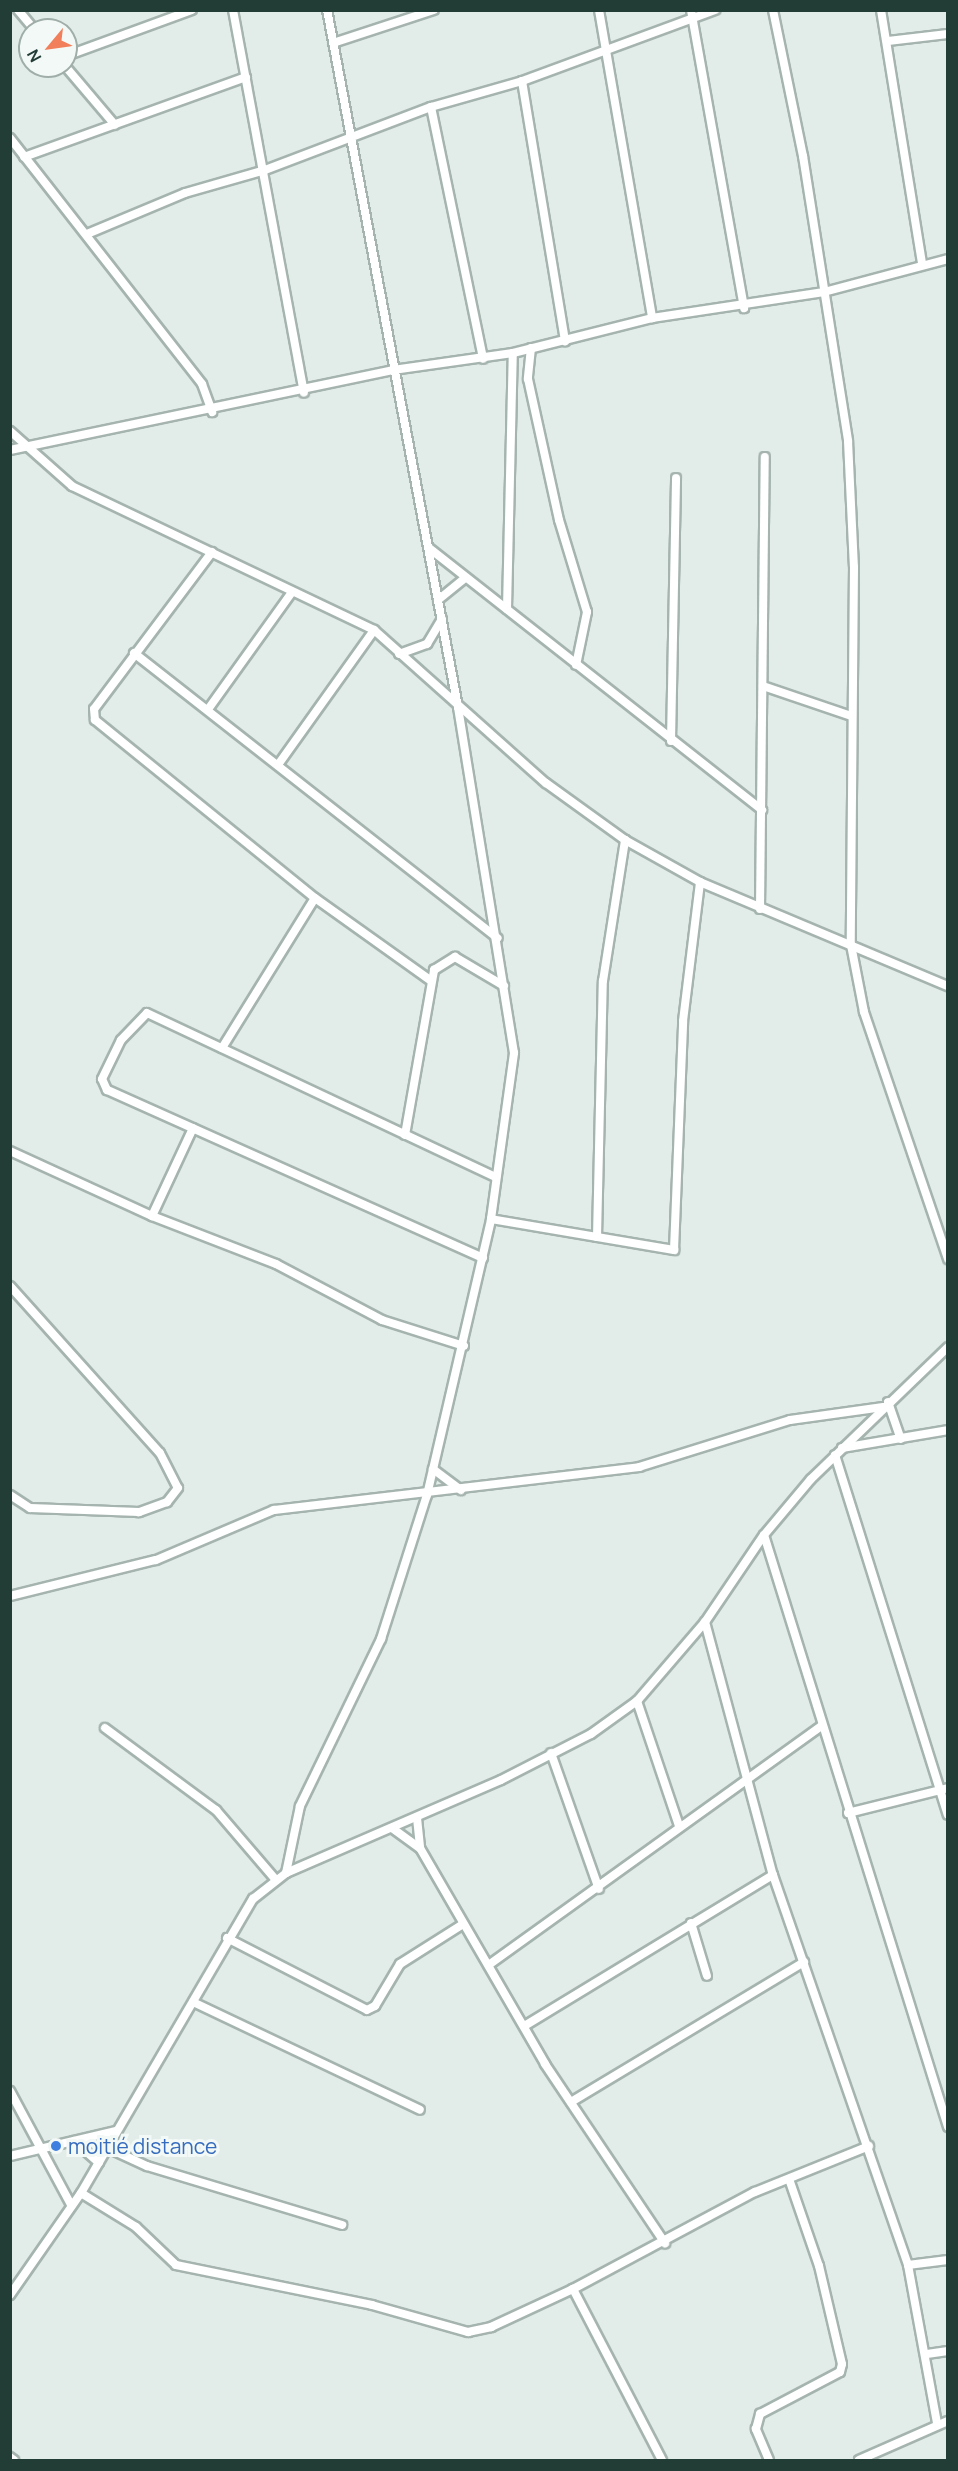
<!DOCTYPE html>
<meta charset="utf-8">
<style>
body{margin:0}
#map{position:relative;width:958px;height:2471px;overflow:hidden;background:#e2ece8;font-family:Manrope,sans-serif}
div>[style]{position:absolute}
.roads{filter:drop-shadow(2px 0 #a5b4af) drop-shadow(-2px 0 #a5b4af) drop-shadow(0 2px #a5b4af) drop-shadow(0 -2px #a5b4af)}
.street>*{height:8px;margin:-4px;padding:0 4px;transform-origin:4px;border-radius:4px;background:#fff}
.dots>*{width:16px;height:16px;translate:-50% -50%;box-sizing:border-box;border:3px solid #f3f9f6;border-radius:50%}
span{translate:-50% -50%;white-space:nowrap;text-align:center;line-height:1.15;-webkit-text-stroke:6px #f3f9f6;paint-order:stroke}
.shop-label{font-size:21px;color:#366cbe}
.left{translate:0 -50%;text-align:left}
.frame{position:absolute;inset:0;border:12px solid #223d36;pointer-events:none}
.north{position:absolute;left:18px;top:18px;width:60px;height:60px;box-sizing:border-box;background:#f3f9f6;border:2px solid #9faea9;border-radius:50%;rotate:241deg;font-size:16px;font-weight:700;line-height:24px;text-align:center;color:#223d36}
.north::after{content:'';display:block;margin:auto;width:21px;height:27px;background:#f17f5c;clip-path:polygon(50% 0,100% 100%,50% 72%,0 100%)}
</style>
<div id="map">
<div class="roads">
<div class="street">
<i style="left:18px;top:10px;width:26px;rotate:50deg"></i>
<i style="left:233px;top:10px;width:389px;rotate:79.5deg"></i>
<i style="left:599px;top:10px;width:313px;rotate:80.2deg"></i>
<i style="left:691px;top:10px;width:303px;rotate:79.9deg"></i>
<i style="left:773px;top:10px;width:149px;rotate:78.4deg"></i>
<i style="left:803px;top:156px;width:289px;rotate:81deg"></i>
<i style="left:848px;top:441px;width:126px;rotate:87.3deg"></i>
<i style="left:854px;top:567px;width:378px;rotate:90.5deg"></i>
<i style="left:851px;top:945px;width:68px;rotate:79deg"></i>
<i style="left:864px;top:1012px;width:261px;rotate:71.2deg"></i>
<i style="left:881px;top:10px;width:257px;rotate:80.8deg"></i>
<i style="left:888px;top:41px;width:60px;rotate:-6.7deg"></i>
<i style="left:333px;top:43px;width:106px;rotate:-18.1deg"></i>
<i style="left:66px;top:56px;width:134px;rotate:-20.1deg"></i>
<i style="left:65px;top:66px;width:77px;rotate:49.7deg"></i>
<i style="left:522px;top:81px;width:264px;rotate:80.6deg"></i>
<i style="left:431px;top:107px;width:257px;rotate:78.3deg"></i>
<i style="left:10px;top:138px;width:312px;rotate:52deg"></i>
<i style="left:202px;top:384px;width:30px;rotate:70deg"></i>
<i style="left:24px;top:157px;width:236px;rotate:-19.8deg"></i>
<i style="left:87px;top:234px;width:106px;rotate:-22.7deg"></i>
<i style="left:185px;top:193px;width:83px;rotate:-16deg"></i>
<i style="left:265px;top:170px;width:178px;rotate:-20.8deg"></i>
<i style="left:431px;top:107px;width:95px;rotate:-15.9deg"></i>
<i style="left:522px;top:81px;width:206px;rotate:-20.2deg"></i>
<i style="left:531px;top:348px;width:31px;rotate:96deg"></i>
<i style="left:528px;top:379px;width:144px;rotate:77.6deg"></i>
<i style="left:559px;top:520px;width:96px;rotate:73.1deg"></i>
<i style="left:587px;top:612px;width:54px;rotate:101.7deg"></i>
<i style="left:10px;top:431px;width:83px;rotate:41.6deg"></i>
<i style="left:72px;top:486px;width:335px;rotate:25.5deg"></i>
<i style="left:374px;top:630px;width:230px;rotate:41.7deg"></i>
<i style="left:546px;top:783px;width:97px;rotate:35.8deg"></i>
<i style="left:625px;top:840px;width:86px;rotate:29.2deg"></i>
<i style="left:700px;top:882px;width:269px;rotate:22.8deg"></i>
<i style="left:10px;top:450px;width:391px;rotate:-11.8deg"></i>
<i style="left:393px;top:370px;width:121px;rotate:-8.1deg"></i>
<i style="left:513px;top:353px;width:143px;rotate:-14.1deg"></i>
<i style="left:652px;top:318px;width:174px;rotate:-8.6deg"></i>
<i style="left:824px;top:292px;width:128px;rotate:-14.9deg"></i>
<i style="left:429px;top:548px;width:424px;rotate:38.2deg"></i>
<i style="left:212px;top:552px;width:196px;rotate:126.9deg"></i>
<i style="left:94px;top:709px;width:11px;rotate:85deg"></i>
<i style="left:95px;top:720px;width:283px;rotate:39deg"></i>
<i style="left:315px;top:898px;width:141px;rotate:35.5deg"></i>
<i style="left:438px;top:600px;width:35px;rotate:-39deg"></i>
<i style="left:507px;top:609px;width:256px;rotate:-88.7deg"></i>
<i style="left:134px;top:653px;width:462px;rotate:38.1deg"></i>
<i style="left:399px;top:654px;width:30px;rotate:-20deg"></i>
<i style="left:427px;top:644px;width:29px;rotate:-59deg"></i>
<i style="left:766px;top:687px;width:90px;rotate:18.8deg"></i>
<i style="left:209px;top:708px;width:143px;rotate:-54.4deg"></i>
<i style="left:671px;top:741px;width:263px;rotate:-88.9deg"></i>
<i style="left:280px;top:762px;width:162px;rotate:-54.5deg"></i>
<i style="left:760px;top:909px;width:452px;rotate:-89.4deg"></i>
<i style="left:222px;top:1048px;width:176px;rotate:-58.2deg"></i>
<i style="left:405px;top:1135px;width:168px;rotate:-80deg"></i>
<i style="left:434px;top:970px;width:25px;rotate:-32deg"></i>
<i style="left:455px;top:957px;width:57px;rotate:30.6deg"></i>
<i style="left:10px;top:1151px;width:156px;rotate:24.6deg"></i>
<i style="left:152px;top:1216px;width:133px;rotate:21.2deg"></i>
<i style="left:276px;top:1264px;width:120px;rotate:27.8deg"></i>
<i style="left:382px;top:1320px;width:86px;rotate:17.6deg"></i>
<i style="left:152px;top:1216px;width:97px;rotate:-65deg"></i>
<i style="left:491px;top:1219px;width:186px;rotate:9.6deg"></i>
<i style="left:674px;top:1250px;width:229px;rotate:-87.7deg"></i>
<i style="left:683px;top:1021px;width:140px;rotate:-83deg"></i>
<i style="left:597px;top:1237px;width:256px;rotate:-88.7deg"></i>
<i style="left:603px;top:981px;width:143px;rotate:-81.1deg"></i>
<i style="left:483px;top:1258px;width:412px;rotate:-155.9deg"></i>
<i style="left:107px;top:1090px;width:12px;rotate:-114deg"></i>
<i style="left:102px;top:1079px;width:43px;rotate:-64deg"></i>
<i style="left:121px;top:1040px;width:37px;rotate:-46deg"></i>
<i style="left:147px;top:1013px;width:386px;rotate:25.2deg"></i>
<i style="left:10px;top:1286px;width:224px;rotate:48.1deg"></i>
<i style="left:160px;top:1453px;width:39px;rotate:63deg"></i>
<i style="left:178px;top:1488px;width:18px;rotate:128deg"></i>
<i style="left:167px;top:1502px;width:30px;rotate:160deg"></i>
<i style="left:139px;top:1512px;width:109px;rotate:-177.9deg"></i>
<i style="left:30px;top:1508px;width:24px;rotate:-147deg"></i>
<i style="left:888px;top:1402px;width:39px;rotate:71deg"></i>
<i style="left:842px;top:1448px;width:108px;rotate:-9.6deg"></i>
<i style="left:835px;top:1455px;width:377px;rotate:72.6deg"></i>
<i style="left:433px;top:1469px;width:35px;rotate:37deg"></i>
<i style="left:764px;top:1535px;width:620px;rotate:72.73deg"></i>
<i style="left:10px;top:1596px;width:150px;rotate:-13.9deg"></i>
<i style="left:156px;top:1560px;width:128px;rotate:-23deg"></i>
<i style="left:274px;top:1510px;width:368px;rotate:-6.7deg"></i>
<i style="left:639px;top:1467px;width:158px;rotate:-17.3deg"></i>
<i style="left:790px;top:1420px;width:94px;rotate:-8deg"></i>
<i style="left:705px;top:1622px;width:262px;rotate:75deg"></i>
<i style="left:773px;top:1875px;width:413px;rotate:70.9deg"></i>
<i style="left:908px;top:2265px;width:161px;rotate:79.6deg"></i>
<i style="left:637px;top:1701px;width:132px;rotate:71.4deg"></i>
<i style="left:105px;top:1728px;width:138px;rotate:36.5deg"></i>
<i style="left:216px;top:1810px;width:92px;rotate:49.4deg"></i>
<i style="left:551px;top:1753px;width:144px;rotate:70.6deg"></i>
<i style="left:848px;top:1813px;width:103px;rotate:-14deg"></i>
<i style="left:417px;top:1818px;width:30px;rotate:84deg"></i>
<i style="left:392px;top:1828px;width:34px;rotate:36deg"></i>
<i style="left:420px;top:1848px;width:250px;rotate:59.9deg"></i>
<i style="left:545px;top:2064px;width:216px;rotate:56.2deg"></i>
<i style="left:286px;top:1873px;width:68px;rotate:-78.2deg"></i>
<i style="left:300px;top:1806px;width:186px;rotate:-64.1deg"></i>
<i style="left:381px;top:1639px;width:151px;rotate:-72.3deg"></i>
<i style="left:427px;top:1495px;width:283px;rotate:-76.9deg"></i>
<i style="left:491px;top:1219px;width:168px;rotate:-82.1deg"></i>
<i style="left:514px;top:1053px;width:351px;rotate:-99.2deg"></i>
<i style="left:458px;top:707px;width:709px;rotate:-100.64deg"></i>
<i style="left:691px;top:1923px;width:55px;rotate:73.2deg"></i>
<i style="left:227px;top:1938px;width:157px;rotate:27.2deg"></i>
<i style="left:367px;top:2010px;width:9px;rotate:-27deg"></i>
<i style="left:375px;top:2006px;width:49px;rotate:-59.2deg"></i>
<i style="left:400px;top:1964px;width:75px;rotate:-32.4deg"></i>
<i style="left:490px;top:1964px;width:408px;rotate:-35.7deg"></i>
<i style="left:193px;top:2002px;width:251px;rotate:25.4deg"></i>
<i style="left:526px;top:2025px;width:289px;rotate:-31.3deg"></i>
<i style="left:10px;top:2091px;width:129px;rotate:61.8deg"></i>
<i style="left:571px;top:2102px;width:272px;rotate:-31deg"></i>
<i style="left:74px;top:2141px;width:33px;rotate:41deg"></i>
<i style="left:108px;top:2148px;width:43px;rotate:24.8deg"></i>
<i style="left:147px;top:2166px;width:204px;rotate:16.8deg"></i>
<i style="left:10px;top:2156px;width:109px;rotate:-13.3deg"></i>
<i style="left:81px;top:2193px;width:65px;rotate:31.7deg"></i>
<i style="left:136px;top:2227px;width:55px;rotate:43.5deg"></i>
<i style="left:176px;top:2265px;width:200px;rotate:11.5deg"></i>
<i style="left:372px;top:2305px;width:100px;rotate:15.7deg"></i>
<i style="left:468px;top:2332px;width:24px;rotate:-12deg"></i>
<i style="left:491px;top:2327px;width:90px;rotate:-24.9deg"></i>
<i style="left:908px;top:2265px;width:40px;rotate:-7.1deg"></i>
<i style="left:10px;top:2295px;width:124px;rotate:-55.2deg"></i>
<i style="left:81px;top:2193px;width:341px;rotate:-59.7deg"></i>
<i style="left:253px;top:1899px;width:42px;rotate:-38.2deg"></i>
<i style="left:286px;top:1873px;width:234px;rotate:-23.4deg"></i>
<i style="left:501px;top:1780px;width:101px;rotate:-27.1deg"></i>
<i style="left:591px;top:1734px;width:57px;rotate:-35.7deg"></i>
<i style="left:637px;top:1701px;width:104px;rotate:-49.3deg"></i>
<i style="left:705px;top:1622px;width:105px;rotate:-55.9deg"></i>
<i style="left:764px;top:1535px;width:73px;rotate:-50deg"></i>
<i style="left:811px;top:1479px;width:190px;rotate:-43.9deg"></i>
<i style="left:927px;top:2354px;width:21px;rotate:-8deg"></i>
<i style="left:10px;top:2457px;width:5px;rotate:37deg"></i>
<i style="left:662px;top:2460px;width:193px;rotate:-117.5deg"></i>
<i style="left:573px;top:2289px;width:206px;rotate:-28.1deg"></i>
<i style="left:755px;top:2192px;width:123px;rotate:-22deg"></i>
<i style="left:769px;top:2460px;width:34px;rotate:-113deg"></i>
<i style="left:756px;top:2429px;width:16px;rotate:-75deg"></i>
<i style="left:760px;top:2414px;width:90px;rotate:-27.7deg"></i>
<i style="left:840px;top:2372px;width:8px;rotate:-76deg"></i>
<i style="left:842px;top:2364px;width:101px;rotate:-103.2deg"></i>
<i style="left:819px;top:2266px;width:92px;rotate:-109deg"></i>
<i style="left:859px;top:2460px;width:97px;rotate:-23.7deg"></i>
</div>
</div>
<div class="dots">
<i style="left:56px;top:2146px;background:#3f7fe0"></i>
</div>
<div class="shop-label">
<span class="left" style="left:68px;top:2146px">moitié distance</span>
</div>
<div class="frame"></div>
<div class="north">N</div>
</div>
